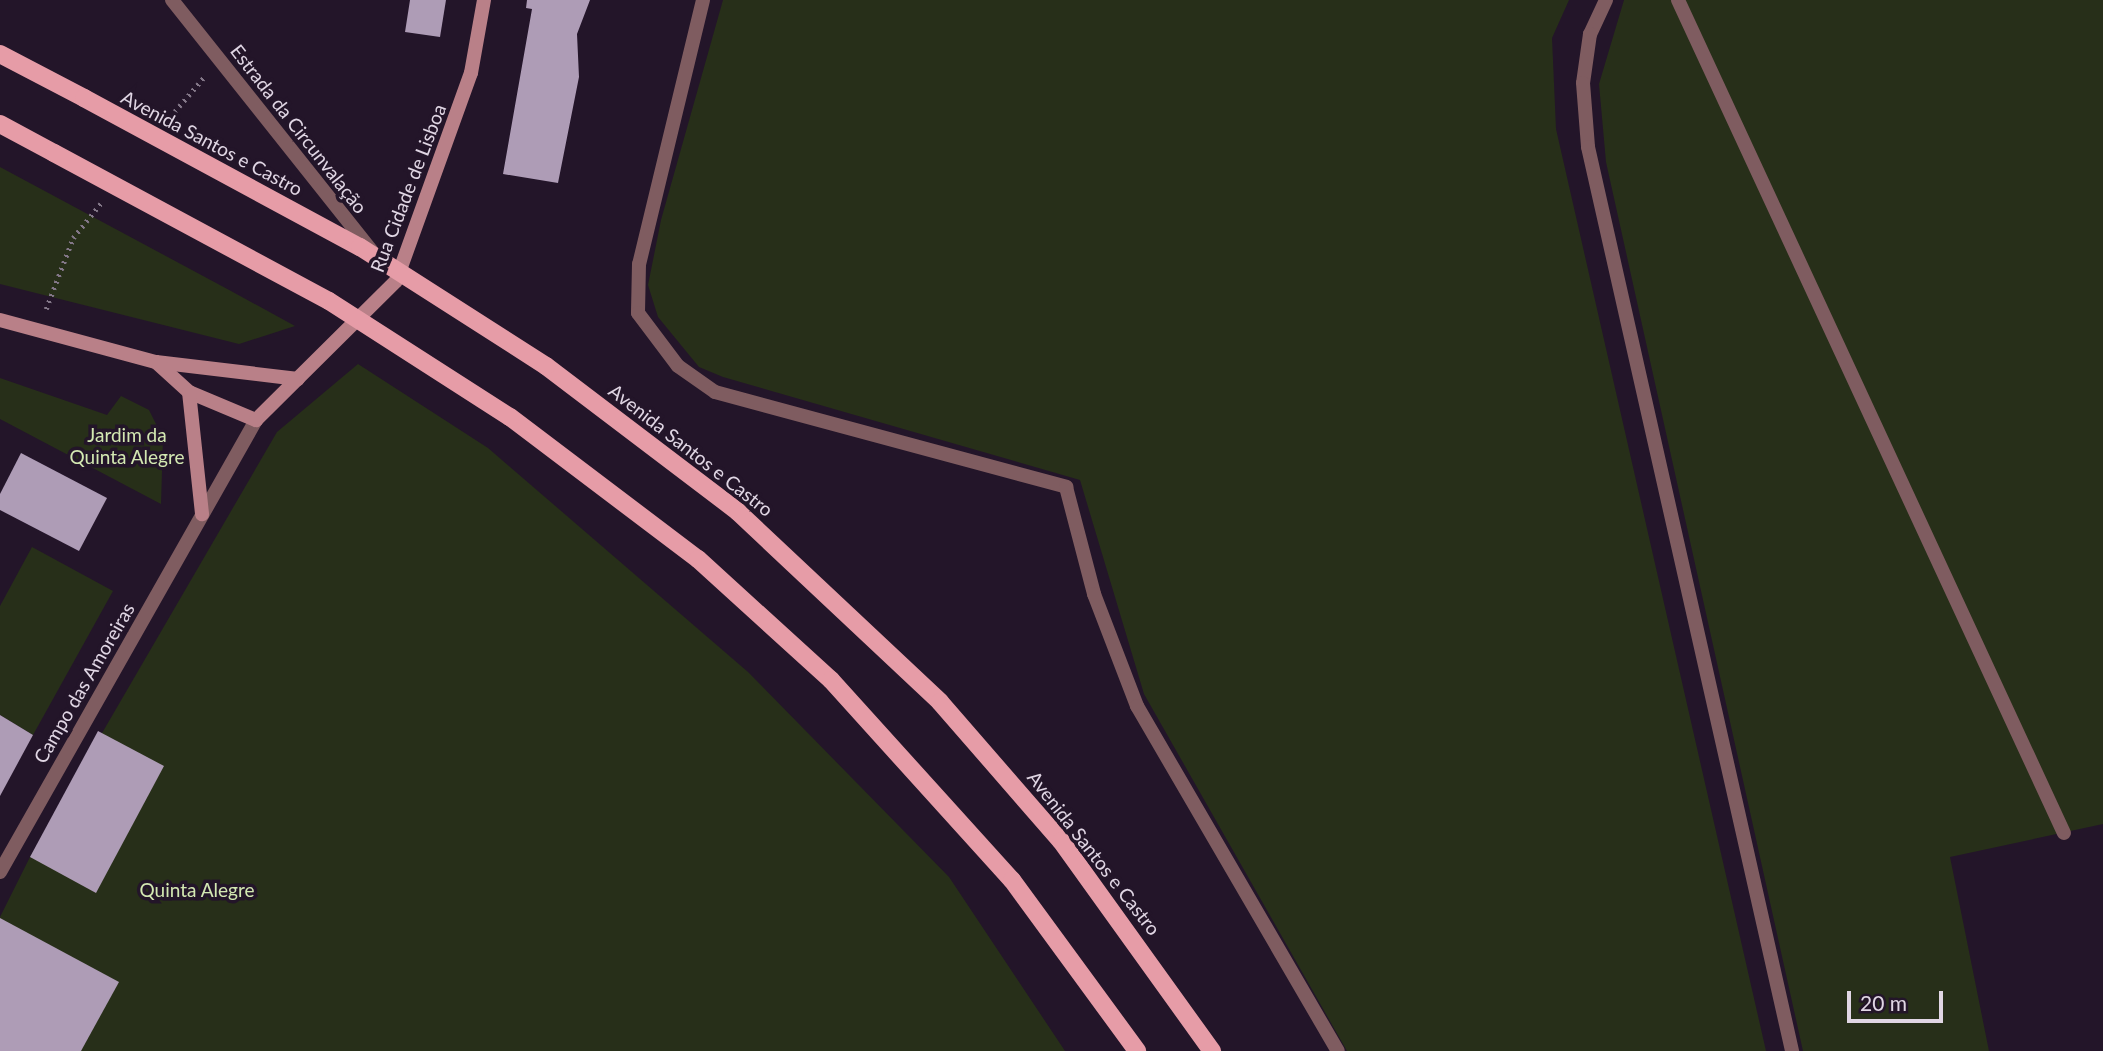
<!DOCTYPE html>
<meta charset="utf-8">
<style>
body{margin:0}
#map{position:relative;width:2103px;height:1051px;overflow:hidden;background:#231529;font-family:Lato,sans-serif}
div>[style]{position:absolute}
.green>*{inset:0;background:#272f19}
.building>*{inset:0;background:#ae9cb6}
.path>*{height:4.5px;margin-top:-2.25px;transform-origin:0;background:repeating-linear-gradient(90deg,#837788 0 2px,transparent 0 7px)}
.lane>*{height:14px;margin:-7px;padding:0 7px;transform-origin:7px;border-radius:7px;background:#7f5c60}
.street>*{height:14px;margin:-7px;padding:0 7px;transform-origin:7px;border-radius:7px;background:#7f5c60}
.secondary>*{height:14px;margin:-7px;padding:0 7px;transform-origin:7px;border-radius:7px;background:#b98088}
.primary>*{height:18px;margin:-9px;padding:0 9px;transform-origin:9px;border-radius:9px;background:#e69ca7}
.primary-bridge>*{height:18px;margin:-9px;padding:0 9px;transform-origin:9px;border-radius:9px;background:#e69ca7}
span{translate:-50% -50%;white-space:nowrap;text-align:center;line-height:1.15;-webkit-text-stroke:7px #231529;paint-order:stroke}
.street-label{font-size:19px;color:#e0d6e4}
.park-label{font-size:19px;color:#d3e8b2}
.scale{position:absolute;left:1847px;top:991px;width:96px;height:32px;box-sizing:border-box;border:4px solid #e0d6e4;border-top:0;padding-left:9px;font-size:21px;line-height:24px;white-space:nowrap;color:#e0d6e4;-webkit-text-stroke:5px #231529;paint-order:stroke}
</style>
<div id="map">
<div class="green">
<i style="clip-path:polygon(723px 0,1569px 0,1552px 38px,1556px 129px,1766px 1051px,1347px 1051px,1144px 694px,1080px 480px,723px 377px,699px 367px,658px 317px,648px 285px,661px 220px)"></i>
<i style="clip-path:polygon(1624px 0,2103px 0,2103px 824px,1950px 857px,1989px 1051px,1803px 1051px,1606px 162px,1599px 84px)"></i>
<i style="clip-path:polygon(0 167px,231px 291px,295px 326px,239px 344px,0 284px)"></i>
<i style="clip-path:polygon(358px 364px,488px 448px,748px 672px,949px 877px,1065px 1051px,0 1051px,0 917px,30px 857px,277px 432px)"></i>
<i style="clip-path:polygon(0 378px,107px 415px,121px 396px,149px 410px,163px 438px,161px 504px,0 419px)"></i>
<i style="clip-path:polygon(32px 547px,113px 591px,33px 735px,0 715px,0 606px)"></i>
</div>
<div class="building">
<i style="clip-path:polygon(410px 0,446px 0,440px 37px,405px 32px)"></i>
<i style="clip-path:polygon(527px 0,590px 0,577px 34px,579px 77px,558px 183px,503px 174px,532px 9px,526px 8px)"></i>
<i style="clip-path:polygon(21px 453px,107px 498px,79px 551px,0 510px,0 494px)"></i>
<i style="clip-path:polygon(0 715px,33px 735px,0 796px)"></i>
<i style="clip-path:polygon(98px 731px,164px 766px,96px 893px,30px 857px)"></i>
<i style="clip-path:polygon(0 918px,119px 982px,81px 1051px,0 1051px)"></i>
</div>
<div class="path">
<i style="left:170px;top:117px;width:54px;rotate:-49.5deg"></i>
<i style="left:46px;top:309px;width:76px;rotate:-69.2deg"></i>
<i style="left:73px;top:238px;width:45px;rotate:-51.3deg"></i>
</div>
<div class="lane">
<i style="left:703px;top:0;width:272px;rotate:103.6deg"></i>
<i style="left:639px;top:264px;width:49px;rotate:91.2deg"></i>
<i style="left:638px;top:313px;width:66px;rotate:53deg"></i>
<i style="left:678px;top:366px;width:45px;rotate:35.1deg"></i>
<i style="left:715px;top:392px;width:364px;rotate:15.1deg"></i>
<i style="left:1066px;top:487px;width:111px;rotate:75.3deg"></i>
<i style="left:1094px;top:594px;width:120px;rotate:69deg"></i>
<i style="left:1137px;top:706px;width:399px;rotate:59.8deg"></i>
<i style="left:1606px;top:0;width:38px;rotate:115deg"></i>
<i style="left:1590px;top:34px;width:49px;rotate:98.1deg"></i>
<i style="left:1583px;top:83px;width:64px;rotate:85.5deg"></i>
<i style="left:1588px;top:147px;width:927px;rotate:77.28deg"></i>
<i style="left:1678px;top:0;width:918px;rotate:65.14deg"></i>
</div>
<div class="street">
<i style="left:172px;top:0;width:320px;rotate:51.5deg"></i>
<i style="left:0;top:872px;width:519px;rotate:-60.47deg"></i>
</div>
<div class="secondary">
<i style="left:0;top:320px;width:162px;rotate:15.1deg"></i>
<i style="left:156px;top:362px;width:143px;rotate:6.8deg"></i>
<i style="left:156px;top:362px;width:45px;rotate:42.3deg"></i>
<i style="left:189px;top:392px;width:73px;rotate:22.7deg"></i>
<i style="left:256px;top:420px;width:197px;rotate:-44.8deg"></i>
<i style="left:396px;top:281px;width:221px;rotate:-70.2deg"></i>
<i style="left:471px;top:73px;width:74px;rotate:-79.9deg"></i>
<i style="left:189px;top:392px;width:123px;rotate:83.9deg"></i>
</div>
<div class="primary">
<i style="left:0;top:54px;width:95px;rotate:27.6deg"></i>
<i style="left:0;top:124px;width:61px;rotate:28.2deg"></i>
<i style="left:546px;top:366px;width:241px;rotate:37.2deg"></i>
<i style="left:738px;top:512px;width:277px;rotate:43.2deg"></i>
<i style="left:940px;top:702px;width:184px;rotate:49deg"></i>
<i style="left:1061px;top:841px;width:259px;rotate:54.3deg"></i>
<i style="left:510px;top:417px;width:236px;rotate:37.1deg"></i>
<i style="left:698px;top:559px;width:180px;rotate:42.3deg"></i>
<i style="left:831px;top:680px;width:270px;rotate:47.9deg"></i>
<i style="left:1012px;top:880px;width:212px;rotate:53.8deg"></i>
</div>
<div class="primary-bridge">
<i style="left:84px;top:98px;width:314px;rotate:28.4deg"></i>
<i style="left:360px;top:247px;width:221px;rotate:32.6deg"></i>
<i style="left:54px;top:153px;width:312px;rotate:28.3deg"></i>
<i style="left:329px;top:301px;width:215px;rotate:32.7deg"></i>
</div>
<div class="street-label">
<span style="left:299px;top:129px;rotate:52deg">Estrada da Circunvalação</span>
<span style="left:212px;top:143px;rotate:28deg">Avenida Santos e Castro</span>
<span style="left:408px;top:188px;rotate:-69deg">Rua Cidade de Lisboa</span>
<span style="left:691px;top:450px;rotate:38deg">Avenida Santos e Castro</span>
<span style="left:84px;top:683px;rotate:-60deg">Campo das Amoreiras</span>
<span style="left:1094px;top:853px;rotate:52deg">Avenida Santos e Castro</span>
</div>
<div class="park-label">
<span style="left:127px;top:446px">Jardim da<br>Quinta Alegre</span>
<span style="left:197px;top:890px">Quinta Alegre</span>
</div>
<div class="scale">20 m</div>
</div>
